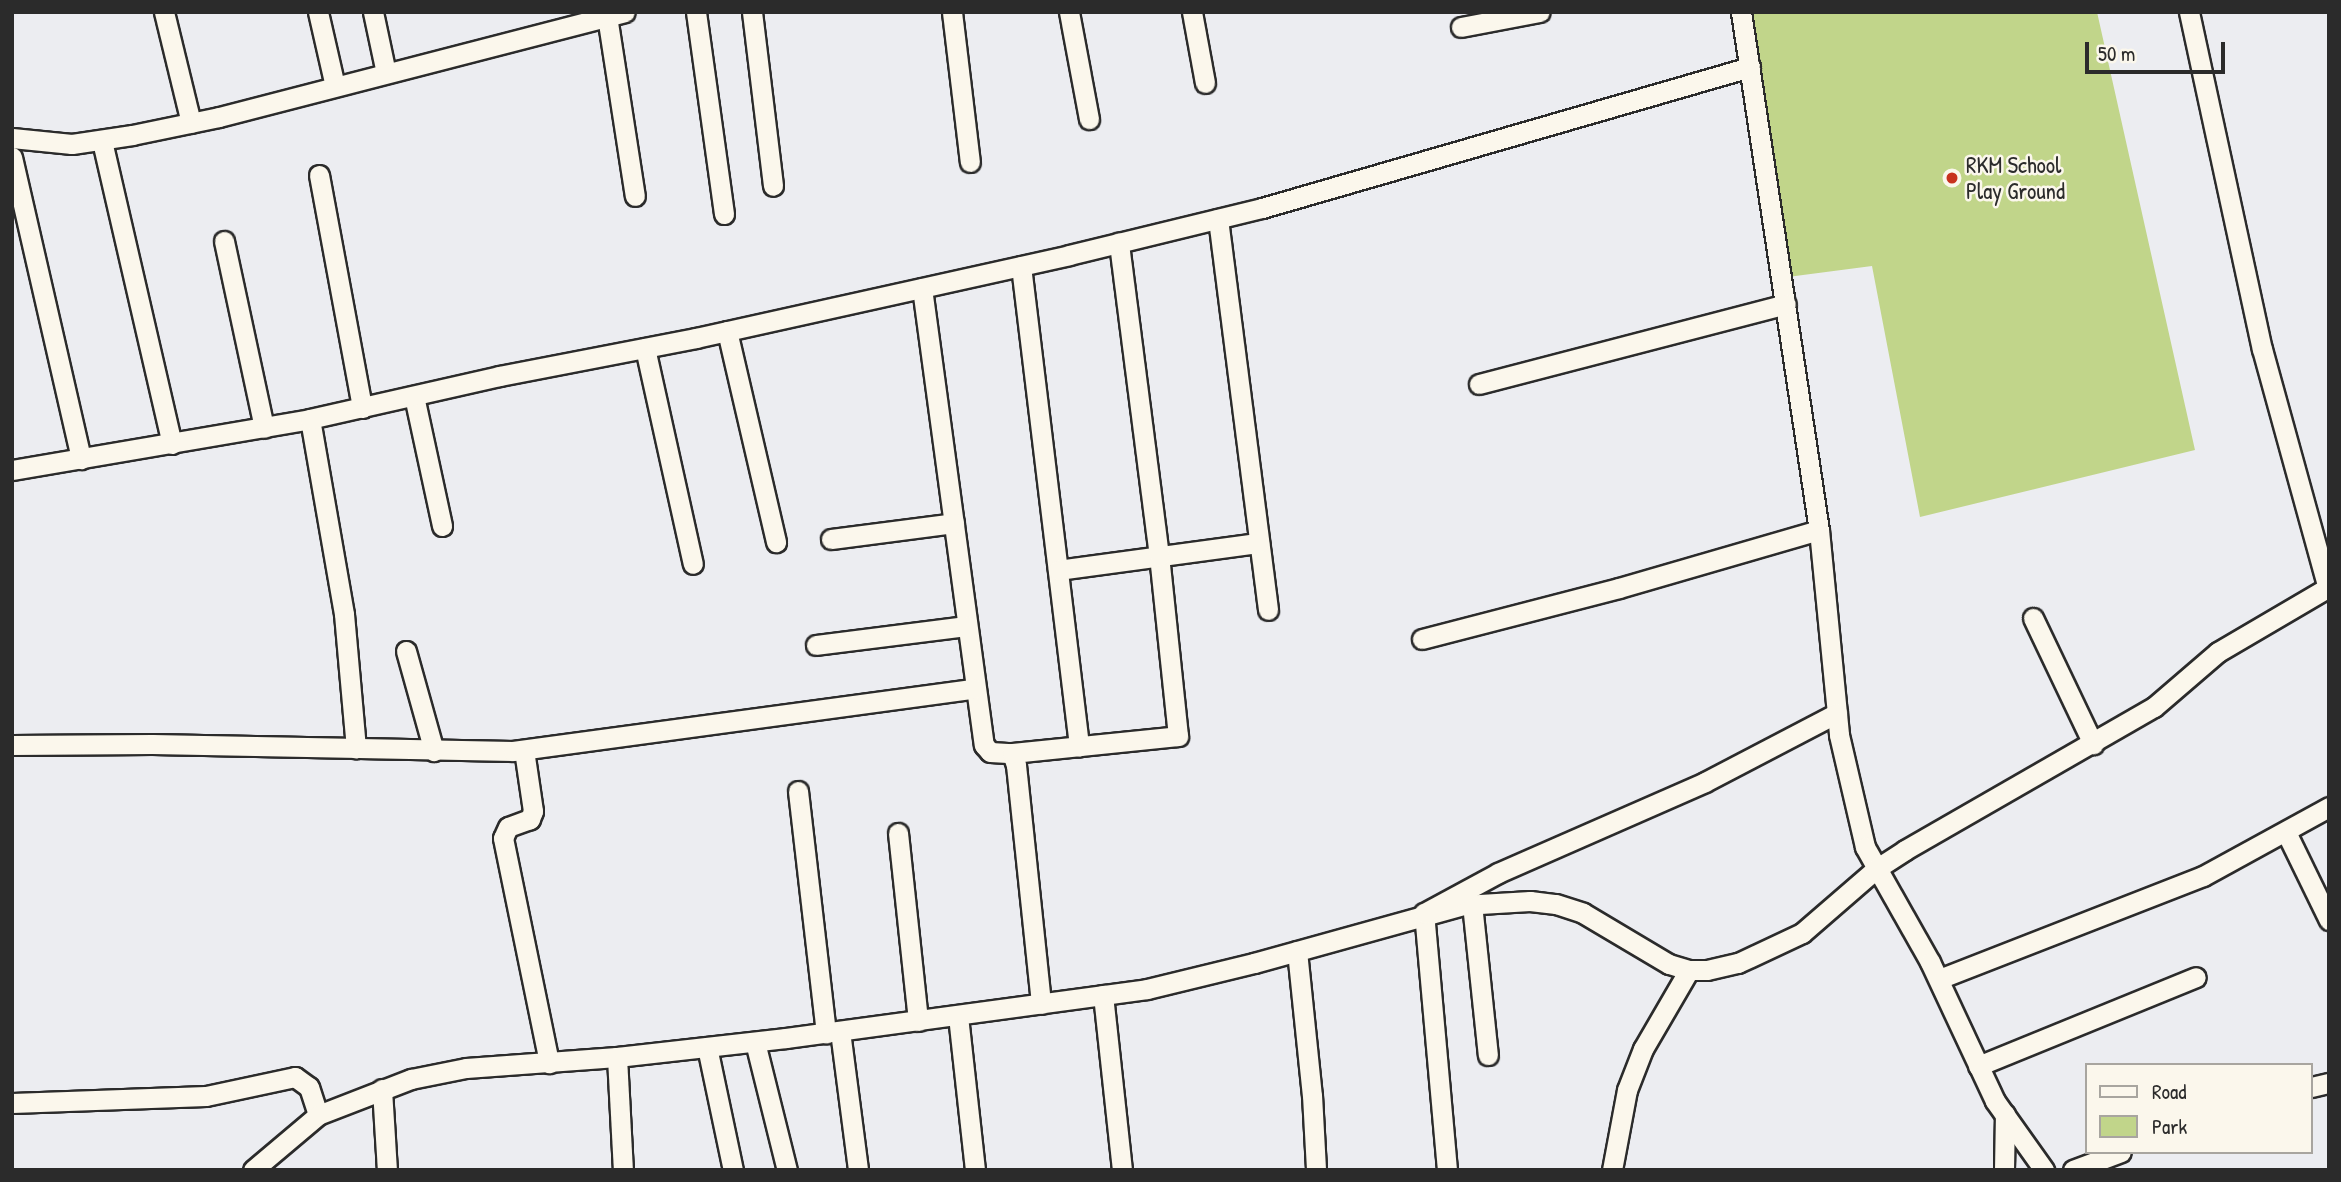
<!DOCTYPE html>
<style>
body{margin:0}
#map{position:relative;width:2341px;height:1182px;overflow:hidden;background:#ecedf1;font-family:"Patrick Hand",sans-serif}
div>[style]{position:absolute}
.green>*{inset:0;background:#c1d58a}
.roads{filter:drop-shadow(2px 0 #2b2b2b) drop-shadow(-2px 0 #2b2b2b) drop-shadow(0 2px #2b2b2b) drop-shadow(0 -2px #2b2b2b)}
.street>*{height:19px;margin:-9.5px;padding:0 9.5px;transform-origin:9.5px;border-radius:9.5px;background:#fbf7ec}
.dots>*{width:19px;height:19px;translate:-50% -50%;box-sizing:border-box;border:4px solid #fbf7ec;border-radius:50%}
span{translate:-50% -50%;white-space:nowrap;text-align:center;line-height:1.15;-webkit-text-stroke:5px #fbf7ec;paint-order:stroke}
.poi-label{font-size:23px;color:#2b2b2b}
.left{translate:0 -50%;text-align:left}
.frame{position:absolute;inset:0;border:14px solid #2b2b2b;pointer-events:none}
.legend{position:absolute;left:2085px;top:1063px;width:228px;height:91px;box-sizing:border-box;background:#fbf7ec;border:2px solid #a8a59f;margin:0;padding:9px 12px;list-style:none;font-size:21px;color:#2b2b2b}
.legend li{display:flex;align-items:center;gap:14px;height:35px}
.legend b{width:35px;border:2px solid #a8a59f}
.scale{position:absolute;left:2085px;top:42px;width:140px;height:32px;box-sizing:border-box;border:4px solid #2b2b2b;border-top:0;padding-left:9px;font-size:21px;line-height:24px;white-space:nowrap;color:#2b2b2b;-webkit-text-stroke:5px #fbf7ec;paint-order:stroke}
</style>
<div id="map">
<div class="green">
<i style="clip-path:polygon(1749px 12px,2097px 12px,2195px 450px,1920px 517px,1872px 266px,1780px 278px)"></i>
</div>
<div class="roads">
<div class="street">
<i style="left:164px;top:12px;width:114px;rotate:76.3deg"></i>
<i style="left:318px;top:12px;width:76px;rotate:77.1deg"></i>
<i style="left:373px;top:12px;width:62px;rotate:78deg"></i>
<i style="left:696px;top:12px;width:204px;rotate:82.1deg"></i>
<i style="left:752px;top:12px;width:175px;rotate:83.1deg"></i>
<i style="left:952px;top:12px;width:151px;rotate:83.2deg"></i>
<i style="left:1069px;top:12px;width:109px;rotate:79.4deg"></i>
<i style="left:1192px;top:12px;width:72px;rotate:79.6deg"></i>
<i style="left:1741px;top:12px;width:524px;rotate:81.44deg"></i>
<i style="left:1819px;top:530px;width:206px;rotate:84.4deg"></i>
<i style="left:1839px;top:735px;width:115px;rotate:76.9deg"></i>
<i style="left:1865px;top:847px;width:132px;rotate:60.5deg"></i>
<i style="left:1930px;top:962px;width:153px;rotate:64.9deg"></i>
<i style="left:1995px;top:1101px;width:85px;rotate:54.6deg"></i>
<i style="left:2189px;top:12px;width:345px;rotate:77.8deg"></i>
<i style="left:2262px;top:349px;width:248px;rotate:74.6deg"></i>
<i style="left:607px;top:16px;width:182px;rotate:81.2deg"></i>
<i style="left:1461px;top:27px;width:80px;rotate:-10.8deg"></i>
<i style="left:12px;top:138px;width:60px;rotate:5.7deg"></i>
<i style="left:72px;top:144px;width:61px;rotate:-8.5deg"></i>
<i style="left:132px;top:135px;width:89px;rotate:-11.7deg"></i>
<i style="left:219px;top:117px;width:419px;rotate:-14.5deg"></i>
<i style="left:102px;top:141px;width:311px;rotate:77deg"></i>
<i style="left:12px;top:157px;width:310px;rotate:77.1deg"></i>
<i style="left:319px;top:175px;width:237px;rotate:79.5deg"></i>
<i style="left:1218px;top:219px;width:394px;rotate:82.7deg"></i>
<i style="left:224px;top:241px;width:191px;rotate:77.9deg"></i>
<i style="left:1021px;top:266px;width:484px;rotate:83.1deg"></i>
<i style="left:922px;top:288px;width:461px;rotate:82.3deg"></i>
<i style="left:984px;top:745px;width:9px;rotate:49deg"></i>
<i style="left:990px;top:752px;width:22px;rotate:3deg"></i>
<i style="left:1012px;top:753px;width:13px;rotate:72deg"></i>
<i style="left:1016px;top:765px;width:240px;rotate:84deg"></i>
<i style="left:727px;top:331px;width:217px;rotate:76.9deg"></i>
<i style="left:645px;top:348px;width:221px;rotate:77.5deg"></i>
<i style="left:1479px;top:384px;width:317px;rotate:-14.6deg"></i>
<i style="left:414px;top:396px;width:133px;rotate:77.8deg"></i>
<i style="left:310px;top:419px;width:198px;rotate:80.1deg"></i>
<i style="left:344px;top:614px;width:135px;rotate:84.9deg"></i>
<i style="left:12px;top:470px;width:302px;rotate:-9.7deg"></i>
<i style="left:310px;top:419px;width:194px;rotate:-12.8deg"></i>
<i style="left:499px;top:376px;width:201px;rotate:-10.9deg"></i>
<i style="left:696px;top:338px;width:382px;rotate:-12.5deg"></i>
<i style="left:1069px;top:255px;width:199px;rotate:-13.7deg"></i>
<i style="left:1262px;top:208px;width:508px;rotate:-16.12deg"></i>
<i style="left:831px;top:539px;width:124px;rotate:-7.4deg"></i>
<i style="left:1058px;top:570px;width:203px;rotate:-7.7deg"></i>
<i style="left:2033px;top:618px;width:140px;rotate:64.5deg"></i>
<i style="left:1422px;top:639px;width:203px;rotate:-14.5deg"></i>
<i style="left:1619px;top:588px;width:208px;rotate:-16.2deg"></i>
<i style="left:816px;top:645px;width:152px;rotate:-7.2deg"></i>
<i style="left:406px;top:651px;width:104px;rotate:74.4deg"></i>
<i style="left:12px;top:745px;width:140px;rotate:-0.4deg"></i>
<i style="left:152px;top:744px;width:361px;rotate:1.1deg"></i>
<i style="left:513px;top:751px;width:465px;rotate:-7.7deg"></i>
<i style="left:524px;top:750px;width:62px;rotate:81.6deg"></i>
<i style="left:533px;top:811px;width:9px;rotate:111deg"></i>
<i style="left:530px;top:819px;width:23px;rotate:160deg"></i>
<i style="left:508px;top:827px;width:12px;rotate:114deg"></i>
<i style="left:503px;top:838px;width:230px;rotate:78.4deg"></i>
<i style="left:1012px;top:753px;width:167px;rotate:-5.8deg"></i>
<i style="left:1178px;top:736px;width:181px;rotate:-96deg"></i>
<i style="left:1159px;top:556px;width:316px;rotate:-97.3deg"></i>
<i style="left:798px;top:791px;width:244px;rotate:83.4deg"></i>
<i style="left:2286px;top:832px;width:98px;rotate:64deg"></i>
<i style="left:898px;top:833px;width:189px;rotate:83.9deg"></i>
<i style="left:1472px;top:904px;width:152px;rotate:84deg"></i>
<i style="left:1297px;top:951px;width:145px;rotate:84.1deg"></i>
<i style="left:1312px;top:1095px;width:75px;rotate:86.9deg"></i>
<i style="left:1939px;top:979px;width:283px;rotate:-21.3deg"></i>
<i style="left:2203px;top:876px;width:144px;rotate:-28.7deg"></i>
<i style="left:1103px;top:995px;width:176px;rotate:83.8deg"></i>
<i style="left:958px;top:1016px;width:155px;rotate:83.7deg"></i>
<i style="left:840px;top:1031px;width:140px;rotate:82.6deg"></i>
<i style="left:755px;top:1042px;width:132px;rotate:76deg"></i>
<i style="left:707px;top:1047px;width:126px;rotate:78.1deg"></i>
<i style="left:617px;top:1057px;width:113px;rotate:87deg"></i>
<i style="left:1978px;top:1066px;width:235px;rotate:-22.2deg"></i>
<i style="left:2311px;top:1087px;width:18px;rotate:-13deg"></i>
<i style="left:382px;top:1089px;width:81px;rotate:86.5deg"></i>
<i style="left:12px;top:1103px;width:194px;rotate:-2.1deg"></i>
<i style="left:206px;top:1096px;width:91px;rotate:-12.1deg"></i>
<i style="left:295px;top:1077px;width:17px;rotate:36deg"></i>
<i style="left:309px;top:1087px;width:29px;rotate:72deg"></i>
<i style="left:253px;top:1170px;width:85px;rotate:-40.2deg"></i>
<i style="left:318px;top:1115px;width:100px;rotate:-21.2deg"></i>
<i style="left:411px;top:1079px;width:56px;rotate:-11.3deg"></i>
<i style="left:466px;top:1068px;width:151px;rotate:-4.2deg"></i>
<i style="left:617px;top:1057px;width:170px;rotate:-6.4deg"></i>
<i style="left:786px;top:1038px;width:364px;rotate:-7.7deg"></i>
<i style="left:1147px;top:989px;width:110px;rotate:-13.7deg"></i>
<i style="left:1254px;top:963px;width:217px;rotate:-15.5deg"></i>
<i style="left:1463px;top:905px;width:67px;rotate:-3.4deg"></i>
<i style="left:1530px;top:901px;width:26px;rotate:7deg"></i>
<i style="left:1556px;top:904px;width:28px;rotate:18deg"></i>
<i style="left:1583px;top:913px;width:100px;rotate:30.7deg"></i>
<i style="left:1669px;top:964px;width:21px;rotate:17deg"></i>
<i style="left:1689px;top:970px;width:18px"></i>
<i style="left:1707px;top:970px;width:32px;rotate:-13deg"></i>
<i style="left:1738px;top:963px;width:71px;rotate:-25.1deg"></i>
<i style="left:1802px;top:933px;width:98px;rotate:-40.9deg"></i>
<i style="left:1876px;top:869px;width:35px;rotate:-33deg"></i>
<i style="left:1905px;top:850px;width:287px;rotate:-29.9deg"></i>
<i style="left:2154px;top:707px;width:84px;rotate:-40.7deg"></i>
<i style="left:2218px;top:652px;width:129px;rotate:-30.4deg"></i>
<i style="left:1447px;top:1170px;width:258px;rotate:-95.1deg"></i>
<i style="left:1424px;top:913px;width:84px;rotate:-28.4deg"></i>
<i style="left:1498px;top:873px;width:226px;rotate:-23.7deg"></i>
<i style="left:1705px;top:782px;width:149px;rotate:-27.6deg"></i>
<i style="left:1612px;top:1170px;width:81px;rotate:-79.4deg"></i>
<i style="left:1627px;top:1090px;width:44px;rotate:-68.7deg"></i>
<i style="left:1643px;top:1049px;width:91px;rotate:-59.8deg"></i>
<i style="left:2004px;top:1170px;width:56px;rotate:-89deg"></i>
<i style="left:2073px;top:1170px;width:51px;rotate:-20.6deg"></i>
</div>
</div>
<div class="dots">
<i style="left:1952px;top:178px;background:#c8321e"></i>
</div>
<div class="poi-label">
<span class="left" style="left:1966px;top:178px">RKM School<br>Play Ground</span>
</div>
<div class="frame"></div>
<ul class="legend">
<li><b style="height:9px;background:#fbf7ec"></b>Road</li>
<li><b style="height:19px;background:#c1d58a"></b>Park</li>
</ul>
<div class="scale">50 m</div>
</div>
